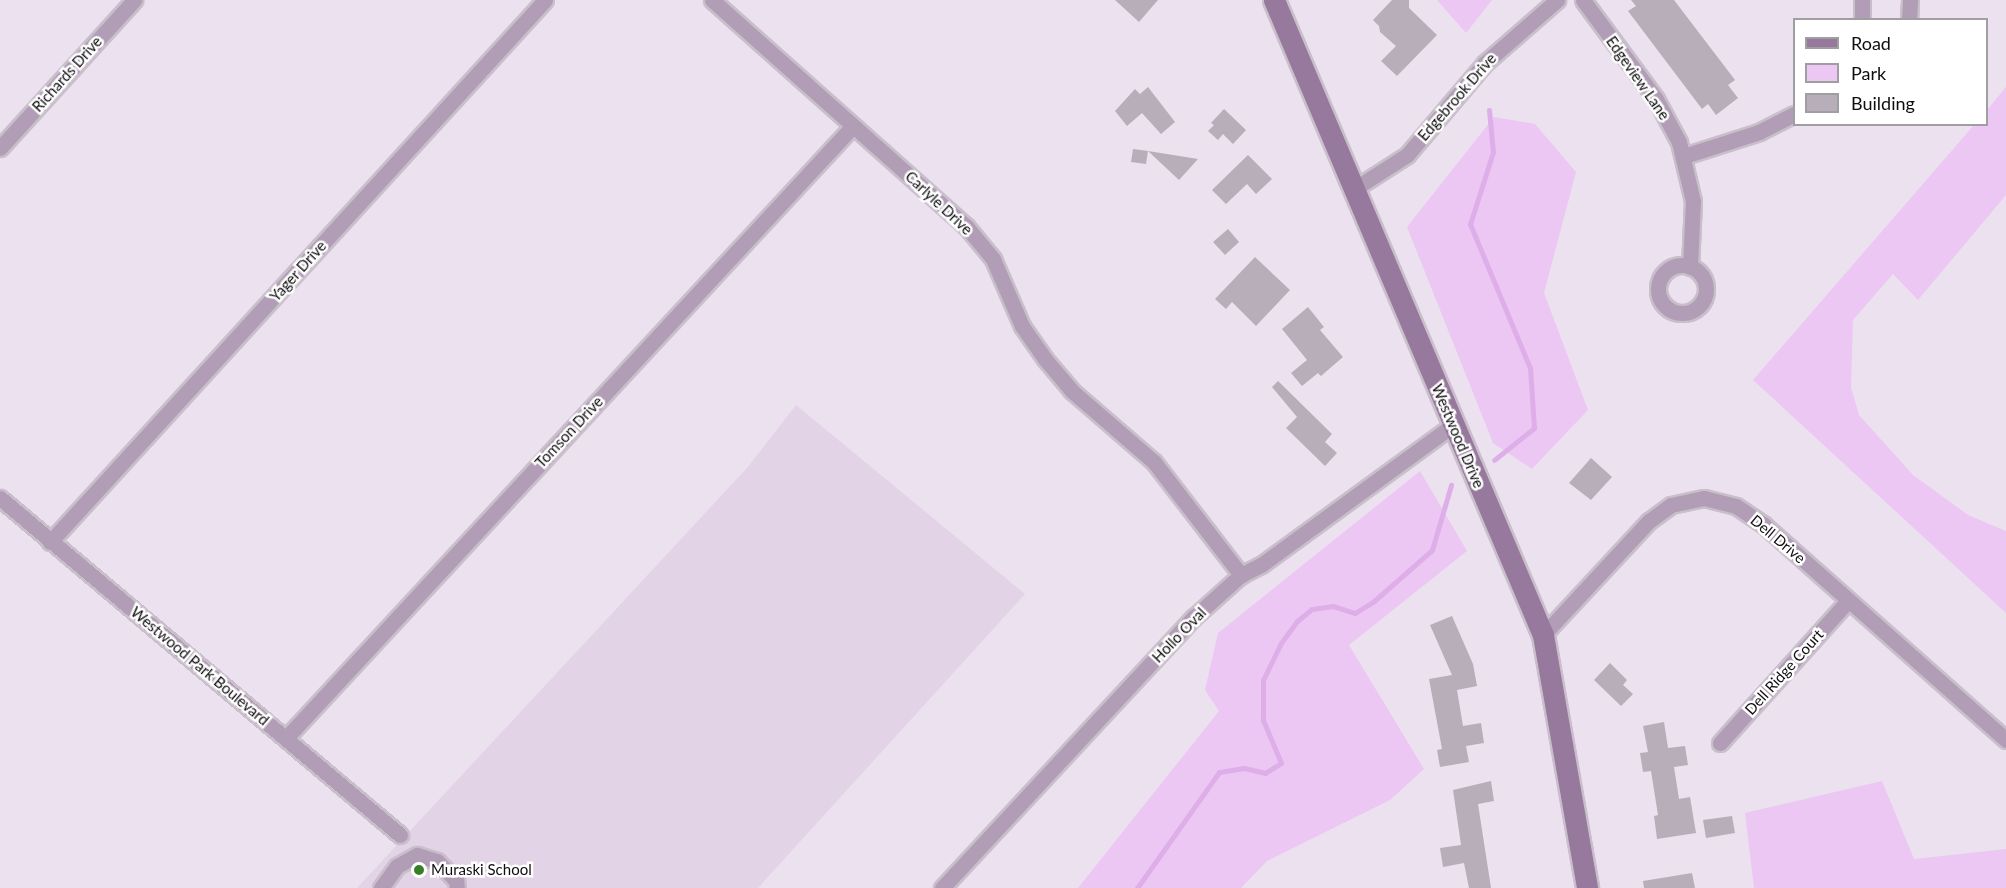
<!DOCTYPE html>
<style>
body{margin:0}
#map{position:relative;width:2006px;height:888px;overflow:hidden;background:#ece1ee;font-family:Lato,sans-serif}
div>[style]{position:absolute}
.built>*{inset:0;background:#e3d3e6}
.green>*{inset:0;background:#ecc7f4}
.stream>*{height:5px;margin:-2.5px;padding:0 2.5px;transform-origin:2.5px;border-radius:2.5px;background:#deaee9}
.building>*{inset:0;background:#b8aeba}
.roads{filter:drop-shadow(2px 0 #c9bfcb) drop-shadow(-2px 0 #c9bfcb) drop-shadow(0 2px #c9bfcb) drop-shadow(0 -2px #c9bfcb)}
.street>*{height:15px;margin:-7.5px;padding:0 7.5px;transform-origin:7.5px;border-radius:7.5px;background:#b19db6}
.street>.ring{margin:-7.5px;padding:0;box-sizing:content-box;background:none;border:15px solid #b19db6;border-radius:50%}
.secondary>*{height:21px;margin:-10.5px;padding:0 10.5px;transform-origin:10.5px;border-radius:10.5px;background:#98799e}
.dots>*{width:16px;height:16px;translate:-50% -50%;box-sizing:border-box;border:3px solid #fff;border-radius:50%}
span{translate:-50% -50%;white-space:nowrap;text-align:center;line-height:1.15;-webkit-text-stroke:5px #fff;paint-order:stroke}
.street-label{font-size:15px;color:#100d11}
.poi-label{font-size:15px;color:#100d11}
.left{translate:0 -50%;text-align:left}
.legend{position:absolute;left:1793px;top:18px;width:195px;height:108px;box-sizing:border-box;background:#fff;border:2px solid #9f9ea0;margin:0;padding:8px 10px;list-style:none;font-size:18px;color:#100d11}
.legend li{display:flex;align-items:center;gap:12px;height:30px}
.legend b{width:30px;border:2px solid #9f9ea0}
</style>
<div id="map">
<div class="built">
<i style="clip-path:polygon(796px 405px,1025px 594px,758px 888px,357px 888px,747px 468px)"></i>
</div>
<div class="green">
<i style="clip-path:polygon(1437px 0,1492px 0,1466px 33px)"></i>
<i style="clip-path:polygon(2006px 87px,2006px 195px,1918px 300px,1893px 274px,1853px 320px,1851px 387px,1859px 415px,1913px 475px,1968px 515px,2006px 531px,2006px 613px,1753px 380px,1974px 125px,1986px 124px,1987px 110px)"></i>
<i style="clip-path:polygon(1494px 117px,1535px 124px,1576px 172px,1544px 293px,1588px 410px,1532px 469px,1493px 443px,1407px 227px)"></i>
<i style="clip-path:polygon(1420px 471px,1467px 551px,1349px 645px,1424px 769px,1390px 800px,1267px 861px,1241px 888px,1078px 888px,1219px 711px,1205px 690px,1218px 633px)"></i>
<i style="clip-path:polygon(1882px 781px,1914px 859px,2006px 849px,2006px 888px,1754px 888px,1745px 813px)"></i>
</div>
<div class="stream">
<i style="left:1489px;top:110px;width:42px;rotate:84.6deg"></i>
<i style="left:1493px;top:152px;width:76px;rotate:107.7deg"></i>
<i style="left:1470px;top:224px;width:156px;rotate:67.4deg"></i>
<i style="left:1530px;top:368px;width:60px;rotate:86.2deg"></i>
<i style="left:1534px;top:428px;width:51px;rotate:141.3deg"></i>
<i style="left:1137px;top:888px;width:142px;rotate:-54.7deg"></i>
<i style="left:1219px;top:772px;width:25px;rotate:-9deg"></i>
<i style="left:1244px;top:768px;width:22px;rotate:13deg"></i>
<i style="left:1265px;top:773px;width:19px;rotate:-32deg"></i>
<i style="left:1281px;top:763px;width:47px;rotate:-112.7deg"></i>
<i style="left:1263px;top:720px;width:40px;rotate:-90deg"></i>
<i style="left:1263px;top:680px;width:41px;rotate:-64.1deg"></i>
<i style="left:1281px;top:643px;width:27px;rotate:-54deg"></i>
<i style="left:1297px;top:621px;width:19px;rotate:-39deg"></i>
<i style="left:1312px;top:609px;width:21px;rotate:-8deg"></i>
<i style="left:1333px;top:606px;width:23px;rotate:18deg"></i>
<i style="left:1355px;top:613px;width:22px;rotate:-32deg"></i>
<i style="left:1374px;top:601px;width:77px;rotate:-41.3deg"></i>
<i style="left:1432px;top:550px;width:68px;rotate:-73.7deg"></i>
</div>
<div class="building">
<i style="clip-path:polygon(1115px 0,1158px 0,1139px 22px)"></i>
<i style="clip-path:polygon(1392px 0,1409px 0,1409px 8px,1437px 35px,1397px 76px,1381px 61px,1396px 46px,1380px 32px,1379px 26px,1373px 20px)"></i>
<i style="clip-path:polygon(1631px 0,1674px 0,1735px 80px,1728px 85px,1738px 98px,1716px 115px,1708px 104px,1702px 109px,1628px 11px,1636px 6px)"></i>
<i style="clip-path:polygon(1148px 87px,1175px 122px,1161px 134px,1142px 113px,1127px 126px,1115px 111px,1135px 89px,1140px 94px)"></i>
<i style="clip-path:polygon(1224px 109px,1246px 130px,1233px 144px,1223px 134px,1218px 140px,1208px 131px,1214px 125px,1211px 123px)"></i>
<i style="clip-path:polygon(1133px 149px,1148px 151px,1146px 164px,1131px 162px)"></i>
<i style="clip-path:polygon(1148px 151px,1198px 159px,1179px 180px)"></i>
<i style="clip-path:polygon(1248px 155px,1272px 179px,1256px 194px,1247px 184px,1226px 204px,1212px 190px)"></i>
<i style="clip-path:polygon(1228px 229px,1239px 242px,1225px 255px,1213px 242px)"></i>
<i style="clip-path:polygon(1255px 257px,1290px 290px,1256px 326px,1232px 302px,1226px 309px,1215px 299px)"></i>
<i style="clip-path:polygon(1308px 307px,1324px 327px,1320px 330px,1343px 357px,1321px 376px,1318px 373px,1302px 386px,1291px 373px,1307px 360px,1282px 329px)"></i>
<i style="clip-path:polygon(1278px 381px,1332px 434px,1325px 442px,1337px 453px,1325px 466px,1286px 428px,1297px 417px,1272px 387px)"></i>
<i style="clip-path:polygon(1591px 458px,1612px 477px,1591px 500px,1569px 483px)"></i>
<i style="clip-path:polygon(1452px 616px,1473px 664px,1477px 686px,1457px 690px,1463px 726px,1481px 723px,1484px 743px,1466px 746px,1469px 762px,1440px 767px,1437px 750px,1442px 749px,1429px 679px,1452px 675px,1430px 625px)"></i>
<i style="clip-path:polygon(1610px 663px,1627px 680px,1623px 685px,1633px 694px,1621px 706px,1594px 680px)"></i>
<i style="clip-path:polygon(1664px 722px,1668px 748px,1685px 746px,1688px 765px,1674px 767px,1679px 799px,1690px 797px,1696px 833px,1657px 839px,1654px 816px,1658px 815px,1651px 771px,1643px 772px,1640px 753px,1648px 752px,1643px 726px)"></i>
<i style="clip-path:polygon(1491px 781px,1494px 801px,1478px 804px,1491px 888px,1469px 888px,1464px 863px,1443px 867px,1440px 848px,1461px 845px,1453px 790px)"></i>
<i style="clip-path:polygon(1732px 816px,1735px 833px,1706px 838px,1703px 820px)"></i>
<i style="clip-path:polygon(1692px 873px,1695px 888px,1644px 888px,1643px 881px)"></i>
</div>
<div class="roads">
<div class="street">
<i style="left:712px;top:0;width:340px;rotate:41.7deg"></i>
<i style="left:966px;top:226px;width:43px;rotate:50.7deg"></i>
<i style="left:993px;top:259px;width:73px;rotate:66.6deg"></i>
<i style="left:1022px;top:326px;width:40px;rotate:55.1deg"></i>
<i style="left:1045px;top:359px;width:42px;rotate:49.8deg"></i>
<i style="left:1072px;top:391px;width:108px;rotate:40.9deg"></i>
<i style="left:1154px;top:462px;width:143px;rotate:52.4deg"></i>
<i style="left:1583px;top:0;width:123px;rotate:53.6deg"></i>
<i style="left:1656px;top:99px;width:49px;rotate:61.9deg"></i>
<i style="left:1679px;top:142px;width:61px;rotate:76.7deg"></i>
<i style="left:1693px;top:201px;width:66px;rotate:92.6deg"></i>
<i style="left:1862px;top:0;width:20px;rotate:90deg"></i>
<i style="left:1909px;top:20px;width:20px;rotate:-87deg"></i>
<i style="left:0;top:148px;width:200px;rotate:-47.8deg"></i>
<i style="left:1684px;top:156px;width:79px;rotate:-17.7deg"></i>
<i style="left:1759px;top:132px;width:39px;rotate:-27deg"></i>
<i style="left:1354px;top:189px;width:63px;rotate:-32.7deg"></i>
<i style="left:1407px;top:155px;width:121px;rotate:-49.7deg"></i>
<i style="left:1485px;top:63px;width:96px;rotate:-41.2deg"></i>
<i class="ring" style="left:1658px;top:265px;width:33px;height:33px"></i>
<i style="left:0;top:498px;width:523px;rotate:40.11deg"></i>
<i style="left:50px;top:542px;width:734px;rotate:-47.6deg"></i>
<i style="left:1543px;top:635px;width:156px;rotate:-47.1deg"></i>
<i style="left:1649px;top:521px;width:27px;rotate:-36deg"></i>
<i style="left:1671px;top:505px;width:34px;rotate:-12deg"></i>
<i style="left:1704px;top:498px;width:33px;rotate:14deg"></i>
<i style="left:1736px;top:506px;width:34px;rotate:34deg"></i>
<i style="left:1764px;top:525px;width:324px;rotate:41.6deg"></i>
<i style="left:286px;top:738px;width:834px;rotate:-47.19deg"></i>
<i style="left:1720px;top:743px;width:191px;rotate:-48deg"></i>
<i style="left:381px;top:888px;width:27px;rotate:-54deg"></i>
<i style="left:397px;top:866px;width:23px;rotate:-29deg"></i>
<i style="left:417px;top:855px;width:21px;rotate:17deg"></i>
<i style="left:437px;top:861px;width:28px;rotate:46deg"></i>
<i style="left:456px;top:881px;width:7px;rotate:82deg"></i>
<i style="left:942px;top:888px;width:369px;rotate:-47.1deg"></i>
<i style="left:1193px;top:618px;width:64px;rotate:-41.9deg"></i>
<i style="left:1241px;top:575px;width:22px;rotate:-27deg"></i>
<i style="left:1261px;top:565px;width:238px;rotate:-36.1deg"></i>
</div>
<div class="secondary">
<i style="left:1274px;top:0;width:690px;rotate:67.04deg"></i>
<i style="left:1543px;top:635px;width:257px;rotate:80.1deg"></i>
</div>
</div>
<div class="dots">
<i style="left:419px;top:870px;background:#367f24"></i>
</div>
<div class="street-label">
<span style="left:67px;top:74px;rotate:-48deg">Richards Drive</span>
<span style="left:1638px;top:78px;rotate:55deg">Edgeview Lane</span>
<span style="left:1457px;top:97px;rotate:-49deg">Edgebrook Drive</span>
<span style="left:939px;top:203px;rotate:43deg">Carlyle Drive</span>
<span style="left:298px;top:271px;rotate:-48deg">Yager Drive</span>
<span style="left:569px;top:432px;rotate:-47deg">Tomson Drive</span>
<span style="left:1458px;top:436px;rotate:67deg">Westwood Drive</span>
<span style="left:1778px;top:539px;rotate:40deg">Dell Drive</span>
<span style="left:1179px;top:635px;rotate:-46deg">Hollo Oval</span>
<span style="left:200px;top:666px;rotate:40deg">Westwood Park Boulevard</span>
<span style="left:1784px;top:672px;rotate:-48deg">Dell Ridge Court</span>
</div>
<div class="poi-label">
<span class="left" style="left:431px;top:870px">Muraski School</span>
</div>
<ul class="legend">
<li><b style="height:8px;background:#98799e"></b>Road</li>
<li><b style="height:16px;background:#ecc7f4"></b>Park</li>
<li><b style="height:16px;background:#b8aeba"></b>Building</li>
</ul>
</div>
